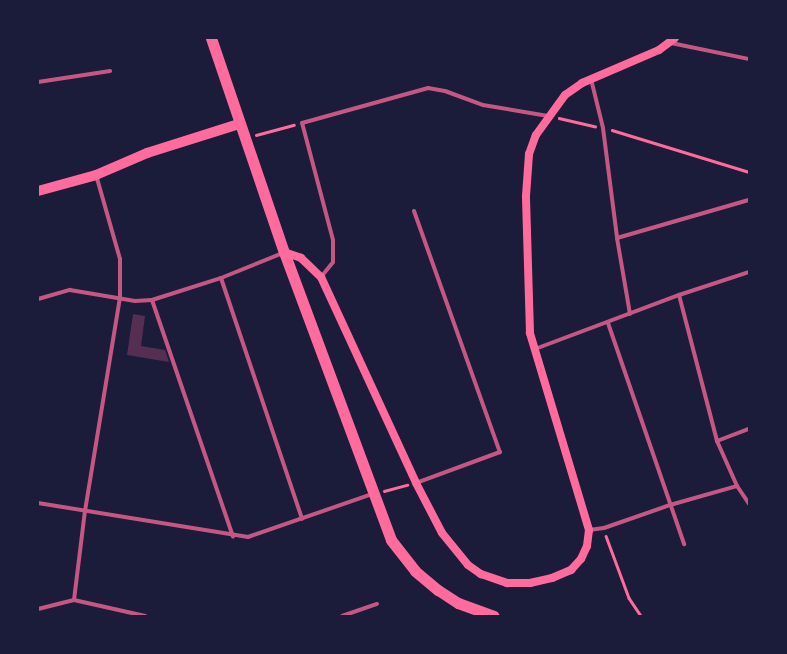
<!DOCTYPE html>
<style>
body{margin:0}
#map{position:relative;width:787px;height:654px;overflow:hidden;background:#1b1b3a;font-family:Commissioner,sans-serif}
div>[style]{position:absolute}
.building>*{inset:0;background:#542f53}
.path>*{height:2.5px;margin:-1.25px;padding:0 1.25px;transform-origin:1.25px;border-radius:1.25px;background:#ff6b9d}
.minor>*{height:4px;margin:-2px;padding:0 2px;transform-origin:2px;border-radius:2px;background:#c65784}
.secondary>*{height:8px;margin:-4px;padding:0 4px;transform-origin:4px;border-radius:4px;background:#ff6b9d}
.primary>*{height:10px;margin:-5px;padding:0 5px;transform-origin:5px;border-radius:5px;background:#ff6b9d}
.trunk>*{height:11px;margin:-5.5px;padding:0 5.5px;transform-origin:5.5px;border-radius:5.5px;background:#ff6b9d}
span{translate:-50% -50%;white-space:nowrap;text-align:center;line-height:1.15;-webkit-text-stroke:4px #1b1b3a;paint-order:stroke}
.frame{position:absolute;inset:0;border:39px solid #1b1b3a;pointer-events:none}
</style>
<div id="map">
<div class="building">
<i style="clip-path:polygon(133px 314px,145px 316px,141px 346px,165px 350px,169px 362px,127px 355px)"></i>
</div>
<div class="path">
<i style="left:559px;top:118px;width:37px;rotate:13deg"></i>
<i style="left:612px;top:130px;width:143px;rotate:17deg"></i>
<i style="left:256px;top:135px;width:39px;rotate:-15deg"></i>
<i style="left:384px;top:491px;width:24px;rotate:-15deg"></i>
<i style="left:606px;top:536px;width:66px;rotate:69.6deg"></i>
<i style="left:629px;top:598px;width:22px;rotate:56deg"></i>
</div>
<div class="minor">
<i style="left:671px;top:43px;width:80px;rotate:11.6deg"></i>
<i style="left:591px;top:79px;width:50px;rotate:76.2deg"></i>
<i style="left:603px;top:128px;width:111px;rotate:82.7deg"></i>
<i style="left:617px;top:238px;width:77px;rotate:80.3deg"></i>
<i style="left:38px;top:82px;width:73px;rotate:-8.7deg"></i>
<i style="left:414px;top:211px;width:256px;rotate:70.4deg"></i>
<i style="left:500px;top:452px;width:90px;rotate:159.7deg"></i>
<i style="left:617px;top:238px;width:137px;rotate:-16.1deg"></i>
<i style="left:321px;top:277px;width:19px;rotate:-51deg"></i>
<i style="left:333px;top:262px;width:22px;rotate:-90deg"></i>
<i style="left:333px;top:240px;width:121px;rotate:-104.8deg"></i>
<i style="left:302px;top:123px;width:131px;rotate:-15.5deg"></i>
<i style="left:428px;top:88px;width:17px;rotate:10deg"></i>
<i style="left:445px;top:91px;width:40px;rotate:20.2deg"></i>
<i style="left:483px;top:105px;width:66px;rotate:9.6deg"></i>
<i style="left:221px;top:278px;width:254px;rotate:71.4deg"></i>
<i style="left:679px;top:295px;width:151px;rotate:75.4deg"></i>
<i style="left:717px;top:441px;width:49px;rotate:66deg"></i>
<i style="left:737px;top:486px;width:22px;rotate:56deg"></i>
<i style="left:38px;top:299px;width:33px;rotate:-16deg"></i>
<i style="left:70px;top:290px;width:66px;rotate:9.6deg"></i>
<i style="left:135px;top:301px;width:17px;rotate:-3deg"></i>
<i style="left:152px;top:300px;width:72px;rotate:-17.7deg"></i>
<i style="left:221px;top:278px;width:67px;rotate:-22deg"></i>
<i style="left:152px;top:300px;width:250px;rotate:71.1deg"></i>
<i style="left:608px;top:323px;width:234px;rotate:71deg"></i>
<i style="left:535px;top:349px;width:154px;rotate:-20.6deg"></i>
<i style="left:679px;top:295px;width:74px;rotate:-18.2deg"></i>
<i style="left:717px;top:441px;width:34px;rotate:-21deg"></i>
<i style="left:38px;top:503px;width:213px;rotate:9.2deg"></i>
<i style="left:248px;top:537px;width:131px;rotate:-19.1deg"></i>
<i style="left:589px;top:530px;width:15px;rotate:-8deg"></i>
<i style="left:604px;top:528px;width:70px;rotate:-19.2deg"></i>
<i style="left:670px;top:505px;width:70px;rotate:-15.8deg"></i>
<i style="left:74px;top:600px;width:90px;rotate:-83deg"></i>
<i style="left:85px;top:511px;width:217px;rotate:-80.7deg"></i>
<i style="left:120px;top:297px;width:38px;rotate:-90deg"></i>
<i style="left:120px;top:259px;width:87px;rotate:-105.9deg"></i>
<i style="left:38px;top:609px;width:37px;rotate:-14deg"></i>
<i style="left:74px;top:600px;width:73px;rotate:12.7deg"></i>
<i style="left:342px;top:616px;width:37px;rotate:-19deg"></i>
</div>
<div class="secondary">
<i style="left:284px;top:252px;width:18px;rotate:19deg"></i>
<i style="left:301px;top:258px;width:28px;rotate:44deg"></i>
<i style="left:321px;top:277px;width:227px;rotate:65.2deg"></i>
<i style="left:416px;top:483px;width:56px;rotate:62.5deg"></i>
<i style="left:442px;top:533px;width:41px;rotate:50.9deg"></i>
<i style="left:468px;top:565px;width:16px;rotate:35deg"></i>
<i style="left:481px;top:574px;width:28px;rotate:19deg"></i>
<i style="left:507px;top:583px;width:23px"></i>
<i style="left:530px;top:583px;width:23px;rotate:-13deg"></i>
<i style="left:552px;top:578px;width:21px;rotate:-23deg"></i>
<i style="left:571px;top:570px;width:15px;rotate:-48deg"></i>
<i style="left:581px;top:559px;width:14px;rotate:-65deg"></i>
<i style="left:587px;top:546px;width:16px;rotate:-83deg"></i>
<i style="left:589px;top:530px;width:206px;rotate:-106.7deg"></i>
<i style="left:530px;top:333px;width:137px;rotate:-91.7deg"></i>
<i style="left:526px;top:196px;width:42px;rotate:-85.9deg"></i>
<i style="left:529px;top:154px;width:20px;rotate:-70deg"></i>
<i style="left:536px;top:135px;width:49px;rotate:-54.1deg"></i>
<i style="left:565px;top:95px;width:21px;rotate:-35deg"></i>
<i style="left:582px;top:83px;width:84px;rotate:-23.2deg"></i>
<i style="left:659px;top:50px;width:20px;rotate:-37deg"></i>
</div>
<div class="primary">
<i style="left:38px;top:191px;width:60px;rotate:-15.4deg"></i>
<i style="left:96px;top:175px;width:56px;rotate:-23.3deg"></i>
<i style="left:147px;top:153px;width:96px;rotate:-17.5deg"></i>
</div>
<div class="trunk">
<i style="left:211px;top:38px;width:226px;rotate:71.2deg"></i>
<i style="left:284px;top:252px;width:307px;rotate:69.6deg"></i>
<i style="left:391px;top:540px;width:39px;rotate:52deg"></i>
<i style="left:415px;top:571px;width:30px;rotate:40deg"></i>
<i style="left:438px;top:590px;width:24px;rotate:33deg"></i>
<i style="left:458px;top:603px;width:38px;rotate:20deg"></i>
</div>
<div class="frame"></div>
</div>
